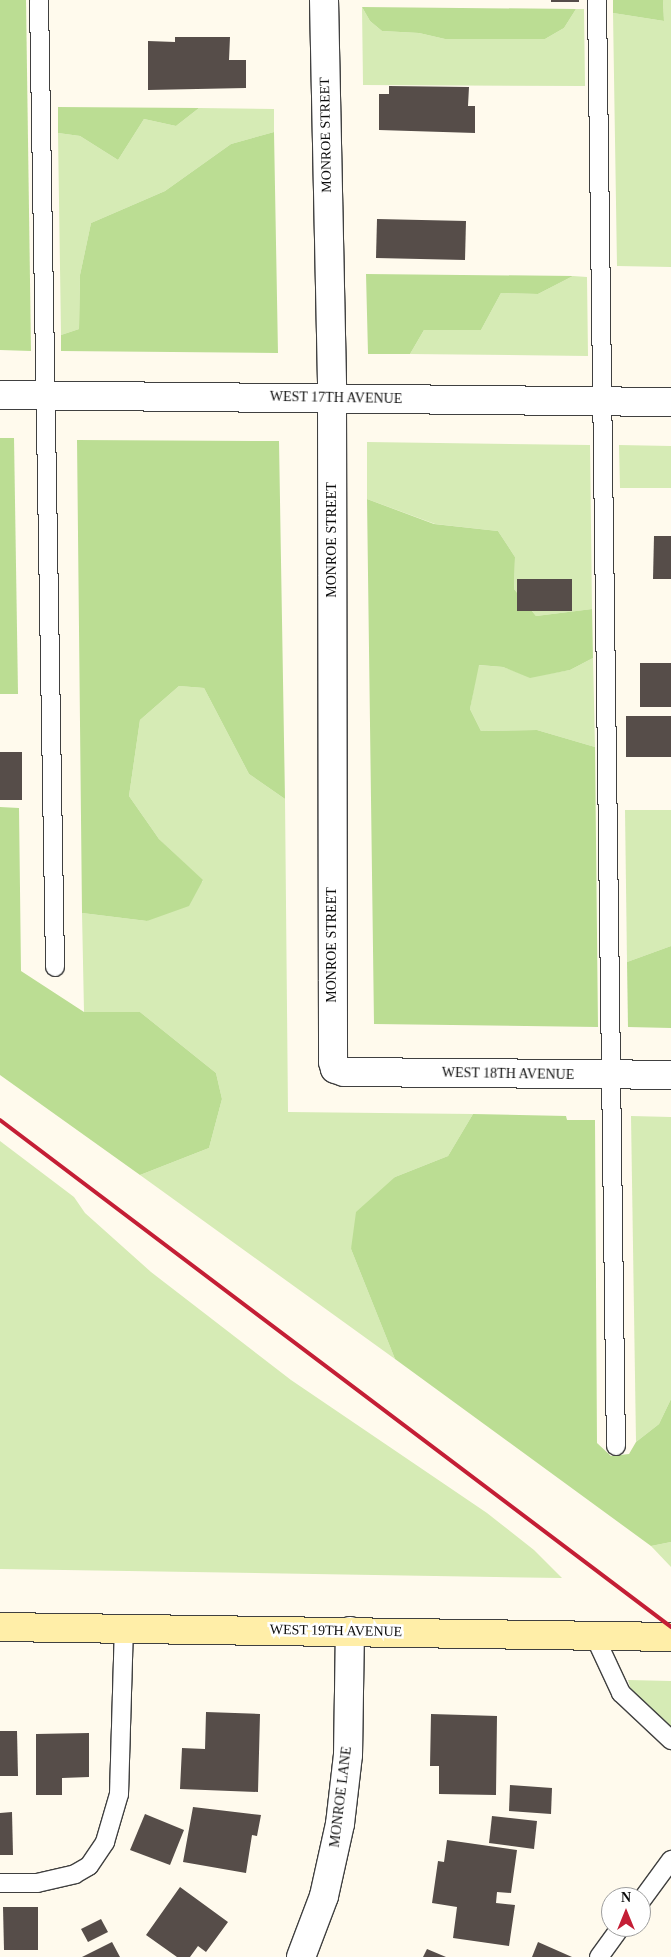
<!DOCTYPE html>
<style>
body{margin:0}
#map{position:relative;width:671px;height:1957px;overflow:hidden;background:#fffaed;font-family:Georgia,serif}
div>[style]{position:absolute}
.green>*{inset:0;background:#d6ebb5}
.forest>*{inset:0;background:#bbdd93}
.building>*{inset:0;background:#564d49}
.roads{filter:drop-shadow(1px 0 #404040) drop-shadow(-1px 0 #404040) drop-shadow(0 1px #404040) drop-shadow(0 -1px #404040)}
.lane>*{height:18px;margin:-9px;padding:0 9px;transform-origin:9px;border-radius:9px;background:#fff}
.street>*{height:28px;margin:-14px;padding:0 14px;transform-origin:14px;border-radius:14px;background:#fff}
.secondary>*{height:28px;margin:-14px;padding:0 14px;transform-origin:14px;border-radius:14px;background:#ffeea8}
.rail>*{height:4px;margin:-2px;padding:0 2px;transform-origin:2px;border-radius:2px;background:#c41e35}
span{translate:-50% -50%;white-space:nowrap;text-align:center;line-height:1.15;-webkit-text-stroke:5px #fff;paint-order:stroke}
.street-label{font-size:14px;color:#0d0d0d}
.north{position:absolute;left:601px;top:1887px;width:50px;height:50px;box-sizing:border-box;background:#fff;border:1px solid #9e9e9e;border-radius:50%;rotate:0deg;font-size:14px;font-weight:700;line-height:20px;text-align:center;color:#0d0d0d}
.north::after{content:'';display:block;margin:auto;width:18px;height:22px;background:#c41e35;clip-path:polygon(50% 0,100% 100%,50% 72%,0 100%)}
</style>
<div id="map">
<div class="green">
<i style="clip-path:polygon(663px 0,671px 0,671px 267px,617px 266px,613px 13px,664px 21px)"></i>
<i style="clip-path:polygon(362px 7px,370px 21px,382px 31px,419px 33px,445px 39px,545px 39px,564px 28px,576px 9px,584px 9px,585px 86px,363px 85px)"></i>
<i style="clip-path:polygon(199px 108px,274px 109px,274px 132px,231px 144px,165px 191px,91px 223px,80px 275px,79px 329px,61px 335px,58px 133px,80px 136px,118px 160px,144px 119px,176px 126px)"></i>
<i style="clip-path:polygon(573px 276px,587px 277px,588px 356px,410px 354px,424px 330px,481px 330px,501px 293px,538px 294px)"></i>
<i style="clip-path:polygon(367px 442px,590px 445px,592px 609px,536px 616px,514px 589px,515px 557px,498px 531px,435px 524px,367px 499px)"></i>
<i style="clip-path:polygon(619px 445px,671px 446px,671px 488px,620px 488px)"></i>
<i style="clip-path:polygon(593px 658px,595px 747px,537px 730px,481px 731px,470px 709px,478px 665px,503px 667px,530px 677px,570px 670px)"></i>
<i style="clip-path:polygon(179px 686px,204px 688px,249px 774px,285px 799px,288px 1112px,473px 1114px,448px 1156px,395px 1177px,351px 1249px,395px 1359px,140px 1175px,209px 1148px,222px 1099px,216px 1073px,140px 1012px,84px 1012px,82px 913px,147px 921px,203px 881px,159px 839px,129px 796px,140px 720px)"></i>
<i style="clip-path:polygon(625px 810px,671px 810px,671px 946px,627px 962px)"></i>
<i style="clip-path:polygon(631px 1116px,671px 1117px,671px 1399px,659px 1424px,636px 1442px)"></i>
<i style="clip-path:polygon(0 1141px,74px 1197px,85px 1213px,151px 1272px,291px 1380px,487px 1513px,534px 1550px,562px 1578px,0 1569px)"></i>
<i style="clip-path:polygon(671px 1542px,671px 1567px,651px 1546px)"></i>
<i style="clip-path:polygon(628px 1680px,671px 1681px,671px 1728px,632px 1694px)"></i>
</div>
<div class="forest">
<i style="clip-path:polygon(0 0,26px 0,31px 351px,0 350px)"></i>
<i style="clip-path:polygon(613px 0,663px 0,664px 21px,613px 13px)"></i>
<i style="clip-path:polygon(362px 7px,576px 9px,564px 28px,545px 39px,445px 39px,419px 33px,382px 31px,370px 21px)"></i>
<i style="clip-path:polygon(58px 107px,199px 108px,176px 126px,144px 119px,118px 160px,80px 136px,58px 133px)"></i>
<i style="clip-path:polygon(274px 132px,278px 353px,61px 351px,61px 335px,79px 329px,80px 275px,91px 223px,165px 191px,231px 144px)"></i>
<i style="clip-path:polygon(366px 274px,573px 276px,538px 294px,501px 293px,481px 330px,424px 330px,410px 354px,368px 354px)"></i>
<i style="clip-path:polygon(0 438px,14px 438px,18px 694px,0 694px)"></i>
<i style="clip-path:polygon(77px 440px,279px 441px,285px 799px,249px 774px,204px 688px,179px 686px,140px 720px,129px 796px,159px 839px,203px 880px,189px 906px,147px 921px,82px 913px)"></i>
<i style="clip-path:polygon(367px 499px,434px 524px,498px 531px,515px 557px,514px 589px,536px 616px,592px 609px,593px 658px,570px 670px,530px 678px,503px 667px,479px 665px,470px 709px,481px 731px,537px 730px,595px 747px,598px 1027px,374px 1024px)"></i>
<i style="clip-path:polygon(0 807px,19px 808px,21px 971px,84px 1012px,140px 1012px,216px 1073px,222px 1099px,209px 1148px,140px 1175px,0 1075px)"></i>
<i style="clip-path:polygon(671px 946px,671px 1028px,628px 1027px,627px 962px)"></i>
<i style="clip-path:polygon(473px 1114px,566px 1116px,567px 1120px,595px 1120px,597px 1443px,611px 1456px,629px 1454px,636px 1442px,659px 1424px,671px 1399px,671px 1542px,651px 1546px,395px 1359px,351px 1249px,356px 1212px,395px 1177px,448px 1156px)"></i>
</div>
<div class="building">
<i style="clip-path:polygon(551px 0,579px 0,579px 2px,551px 2px)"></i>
<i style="clip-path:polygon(175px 37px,230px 37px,229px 60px,246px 60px,246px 88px,148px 90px,148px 41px,175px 42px)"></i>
<i style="clip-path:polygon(389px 86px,469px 87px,468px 106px,475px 106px,475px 133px,379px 130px,379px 94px,389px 94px)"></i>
<i style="clip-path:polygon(377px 219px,466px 221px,465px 260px,376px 258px)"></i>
<i style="clip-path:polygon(654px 536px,671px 536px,671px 579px,653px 579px)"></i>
<i style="clip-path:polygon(517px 579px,572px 579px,572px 611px,517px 611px)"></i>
<i style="clip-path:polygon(640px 663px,671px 663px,671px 707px,640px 707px)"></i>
<i style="clip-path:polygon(626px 716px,671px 716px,671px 757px,626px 757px)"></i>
<i style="clip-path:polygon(0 752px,22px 752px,22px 800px,0 800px)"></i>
<i style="clip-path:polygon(206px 1712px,260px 1714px,258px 1792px,180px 1789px,182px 1748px,205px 1749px)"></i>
<i style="clip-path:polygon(431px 1714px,497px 1716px,496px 1795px,439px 1794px,439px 1766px,430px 1766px)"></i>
<i style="clip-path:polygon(0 1731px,17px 1731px,18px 1776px,0 1776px)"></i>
<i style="clip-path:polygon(89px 1733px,89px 1777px,62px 1778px,62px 1795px,36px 1795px,36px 1734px)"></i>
<i style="clip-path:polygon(510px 1785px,552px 1788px,551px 1814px,509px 1811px)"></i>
<i style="clip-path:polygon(193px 1807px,261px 1815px,257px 1836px,252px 1835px,246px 1873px,183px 1862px)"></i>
<i style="clip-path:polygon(12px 1812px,13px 1855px,0 1855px,0 1813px)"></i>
<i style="clip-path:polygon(145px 1814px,184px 1830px,170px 1865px,130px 1850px)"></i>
<i style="clip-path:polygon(492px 1816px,537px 1821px,534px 1849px,489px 1843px)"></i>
<i style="clip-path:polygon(447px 1840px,517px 1850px,511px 1893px,497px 1892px,496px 1903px,515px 1905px,509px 1946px,453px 1938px,457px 1907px,432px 1903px,438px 1861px,444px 1862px)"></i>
<i style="clip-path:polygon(180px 1887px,228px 1922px,206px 1952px,198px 1946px,190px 1957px,177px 1957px,146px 1935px)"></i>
<i style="clip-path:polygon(3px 1907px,38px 1907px,38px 1950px,4px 1950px)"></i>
<i style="clip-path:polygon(101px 1919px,108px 1932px,88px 1942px,81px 1929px)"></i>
<i style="clip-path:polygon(112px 1942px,120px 1957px,82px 1957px)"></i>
<i style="clip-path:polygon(538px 1942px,572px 1957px,532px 1957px)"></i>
<i style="clip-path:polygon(427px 1949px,446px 1957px,423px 1957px)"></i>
</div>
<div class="roads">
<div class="lane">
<i style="left:39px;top:0;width:967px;rotate:89.05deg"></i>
<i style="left:597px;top:0;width:1446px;rotate:89.25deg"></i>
<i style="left:594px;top:1635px;width:64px;rotate:65deg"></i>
<i style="left:621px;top:1693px;width:69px;rotate:43.2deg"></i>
<i style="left:0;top:1883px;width:37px"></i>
<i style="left:37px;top:1883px;width:39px;rotate:-13deg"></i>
<i style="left:75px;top:1874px;width:16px;rotate:-30deg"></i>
<i style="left:89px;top:1866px;width:29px;rotate:-56deg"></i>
<i style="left:105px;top:1842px;width:50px;rotate:-73.7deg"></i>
<i style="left:119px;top:1794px;width:166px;rotate:-88.3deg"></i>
<i style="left:641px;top:1901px;width:51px;rotate:-53.8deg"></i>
<i style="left:599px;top:1957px;width:37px;rotate:-54deg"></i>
</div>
<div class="street">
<i style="left:324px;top:0;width:398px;rotate:88.8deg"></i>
<i style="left:332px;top:398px;width:664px;rotate:89.91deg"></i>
<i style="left:333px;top:1062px;width:7px;rotate:74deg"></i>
<i style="left:335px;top:1069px;width:9px;rotate:18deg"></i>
<i style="left:344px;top:1072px;width:327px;rotate:0.5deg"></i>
<i style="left:0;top:395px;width:671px;rotate:0.6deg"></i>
<i style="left:301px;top:1957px;width:65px;rotate:-69.3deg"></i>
<i style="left:324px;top:1896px;width:74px;rotate:-77.5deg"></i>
<i style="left:340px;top:1824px;width:69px;rotate:-83.4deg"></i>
<i style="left:348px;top:1755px;width:124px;rotate:-89.1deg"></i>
</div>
<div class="secondary">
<i style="left:0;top:1627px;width:671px;rotate:0.85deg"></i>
</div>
</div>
<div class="rail">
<i style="left:0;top:1120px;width:841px;rotate:37.07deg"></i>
</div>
<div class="street-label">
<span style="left:326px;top:135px;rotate:-91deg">MONROE STREET</span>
<span style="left:336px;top:398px;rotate:1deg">WEST 17TH AVENUE</span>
<span style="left:332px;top:540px;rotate:-90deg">MONROE STREET</span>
<span style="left:332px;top:945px;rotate:-90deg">MONROE STREET</span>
<span style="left:508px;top:1074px;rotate:1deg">WEST 18TH AVENUE</span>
<span style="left:336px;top:1631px;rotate:1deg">WEST 19TH AVENUE</span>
<span style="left:341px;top:1797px;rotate:-83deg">MONROE LANE</span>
</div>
<div class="north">N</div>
</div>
